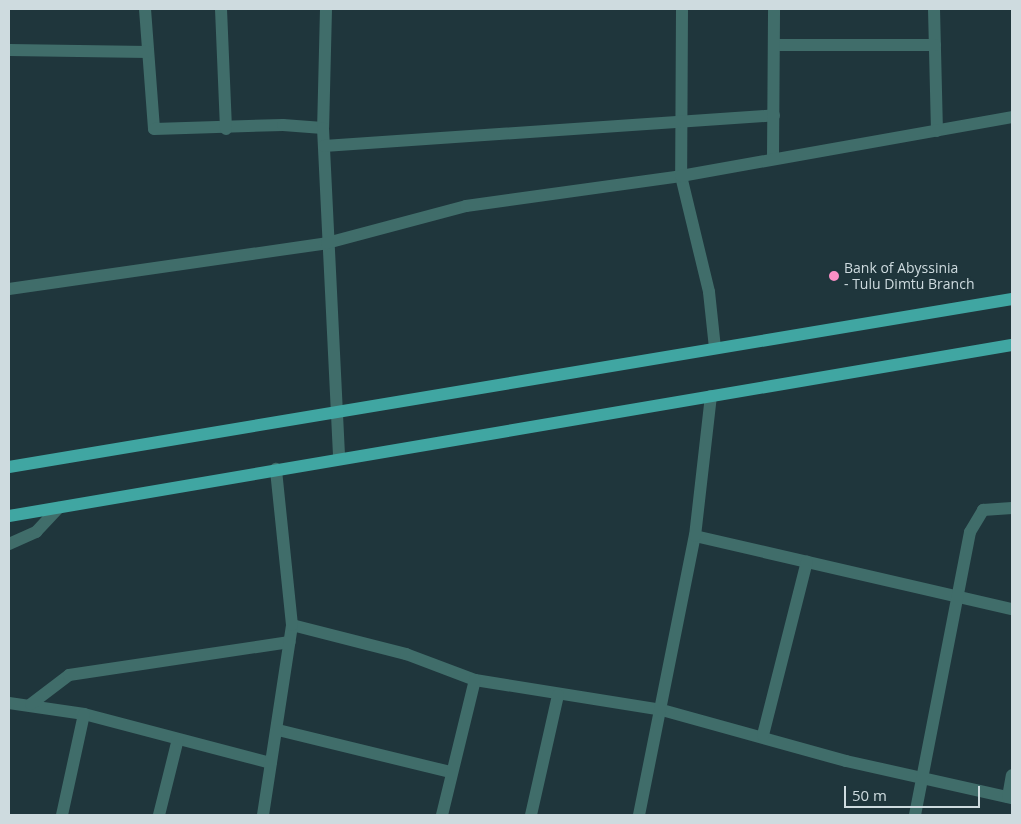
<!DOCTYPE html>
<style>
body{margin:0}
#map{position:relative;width:1021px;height:824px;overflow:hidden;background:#1f363c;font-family:"Open Sans",sans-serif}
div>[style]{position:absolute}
.minor>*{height:12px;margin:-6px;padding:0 6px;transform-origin:6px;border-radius:6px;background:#406d6a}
.major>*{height:12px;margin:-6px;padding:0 6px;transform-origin:6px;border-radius:6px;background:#40a6a2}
.dots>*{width:14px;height:14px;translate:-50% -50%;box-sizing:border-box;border:2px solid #1f363c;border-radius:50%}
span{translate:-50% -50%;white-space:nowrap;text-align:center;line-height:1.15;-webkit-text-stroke:4px #1f363c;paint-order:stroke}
.poi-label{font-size:14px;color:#cedbdf}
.left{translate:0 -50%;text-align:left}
.frame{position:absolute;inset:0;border:10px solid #cedbdf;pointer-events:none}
.scale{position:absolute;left:844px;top:786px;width:136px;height:22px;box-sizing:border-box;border:2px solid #cedbdf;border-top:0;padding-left:6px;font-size:15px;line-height:18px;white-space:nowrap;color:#cedbdf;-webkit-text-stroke:4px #1f363c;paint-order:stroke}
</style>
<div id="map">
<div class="minor">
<i style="left:145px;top:9px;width:120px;rotate:85.7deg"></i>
<i style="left:154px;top:129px;width:129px;rotate:-1.8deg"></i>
<i style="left:283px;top:125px;width:40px;rotate:4.3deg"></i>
<i style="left:221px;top:9px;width:120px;rotate:87.6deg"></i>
<i style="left:326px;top:9px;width:119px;rotate:91.4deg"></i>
<i style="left:323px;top:128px;width:330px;rotate:87.2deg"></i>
<i style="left:682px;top:9px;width:167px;rotate:90.3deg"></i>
<i style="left:681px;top:176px;width:119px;rotate:76.4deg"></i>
<i style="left:709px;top:292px;width:56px;rotate:83.9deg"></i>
<i style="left:934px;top:9px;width:122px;rotate:88.6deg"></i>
<i style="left:775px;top:45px;width:160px"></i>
<i style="left:9px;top:50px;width:139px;rotate:0.8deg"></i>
<i style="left:324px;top:146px;width:451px;rotate:-3.9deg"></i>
<i style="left:773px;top:158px;width:149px;rotate:-89.6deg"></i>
<i style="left:9px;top:289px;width:321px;rotate:-8.2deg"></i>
<i style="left:327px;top:243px;width:144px;rotate:-14.9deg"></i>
<i style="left:466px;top:206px;width:217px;rotate:-7.9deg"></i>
<i style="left:681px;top:176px;width:336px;rotate:-10.1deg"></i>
<i style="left:695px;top:536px;width:325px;rotate:13deg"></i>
<i style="left:9px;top:544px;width:30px;rotate:-24deg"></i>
<i style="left:36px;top:532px;width:33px;rotate:-47deg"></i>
<i style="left:292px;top:625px;width:118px;rotate:14.3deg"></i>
<i style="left:406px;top:654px;width:74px;rotate:20.6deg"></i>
<i style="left:475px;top:680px;width:189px;rotate:9.1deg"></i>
<i style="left:662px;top:710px;width:191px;rotate:15.5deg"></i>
<i style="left:846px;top:761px;width:170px;rotate:12.6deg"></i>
<i style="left:9px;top:703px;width:76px;rotate:8.3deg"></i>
<i style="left:84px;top:714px;width:193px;rotate:14.7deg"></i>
<i style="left:31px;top:704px;width:48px;rotate:-37.3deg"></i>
<i style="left:69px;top:675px;width:223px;rotate:-8.5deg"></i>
<i style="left:278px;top:730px;width:177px;rotate:13.7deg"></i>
<i style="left:763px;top:735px;width:179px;rotate:-75.8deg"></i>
<i style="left:1008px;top:797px;width:22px;rotate:-80deg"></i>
<i style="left:62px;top:815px;width:103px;rotate:-77.7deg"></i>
<i style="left:159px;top:815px;width:78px;rotate:-76deg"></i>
<i style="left:263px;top:815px;width:192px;rotate:-81.3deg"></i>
<i style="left:292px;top:625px;width:157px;rotate:-95.9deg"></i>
<i style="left:442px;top:815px;width:139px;rotate:-76.3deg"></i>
<i style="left:531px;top:815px;width:123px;rotate:-77.3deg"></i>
<i style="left:639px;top:815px;width:285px;rotate:-78.7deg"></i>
<i style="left:695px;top:536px;width:141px;rotate:-83.5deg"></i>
<i style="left:915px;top:815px;width:288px;rotate:-79deg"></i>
<i style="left:970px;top:532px;width:26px;rotate:-59deg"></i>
<i style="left:983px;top:510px;width:29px;rotate:-4deg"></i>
</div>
<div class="major">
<i style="left:9px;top:467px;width:1017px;rotate:-9.51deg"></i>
<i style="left:9px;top:516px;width:1017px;rotate:-9.68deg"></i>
</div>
<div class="dots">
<i style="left:834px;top:276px;background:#fb8fc5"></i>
</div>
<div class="poi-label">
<span class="left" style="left:844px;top:276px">Bank of Abyssinia<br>- Tulu Dimtu Branch</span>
</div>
<div class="frame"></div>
<div class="scale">50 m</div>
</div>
